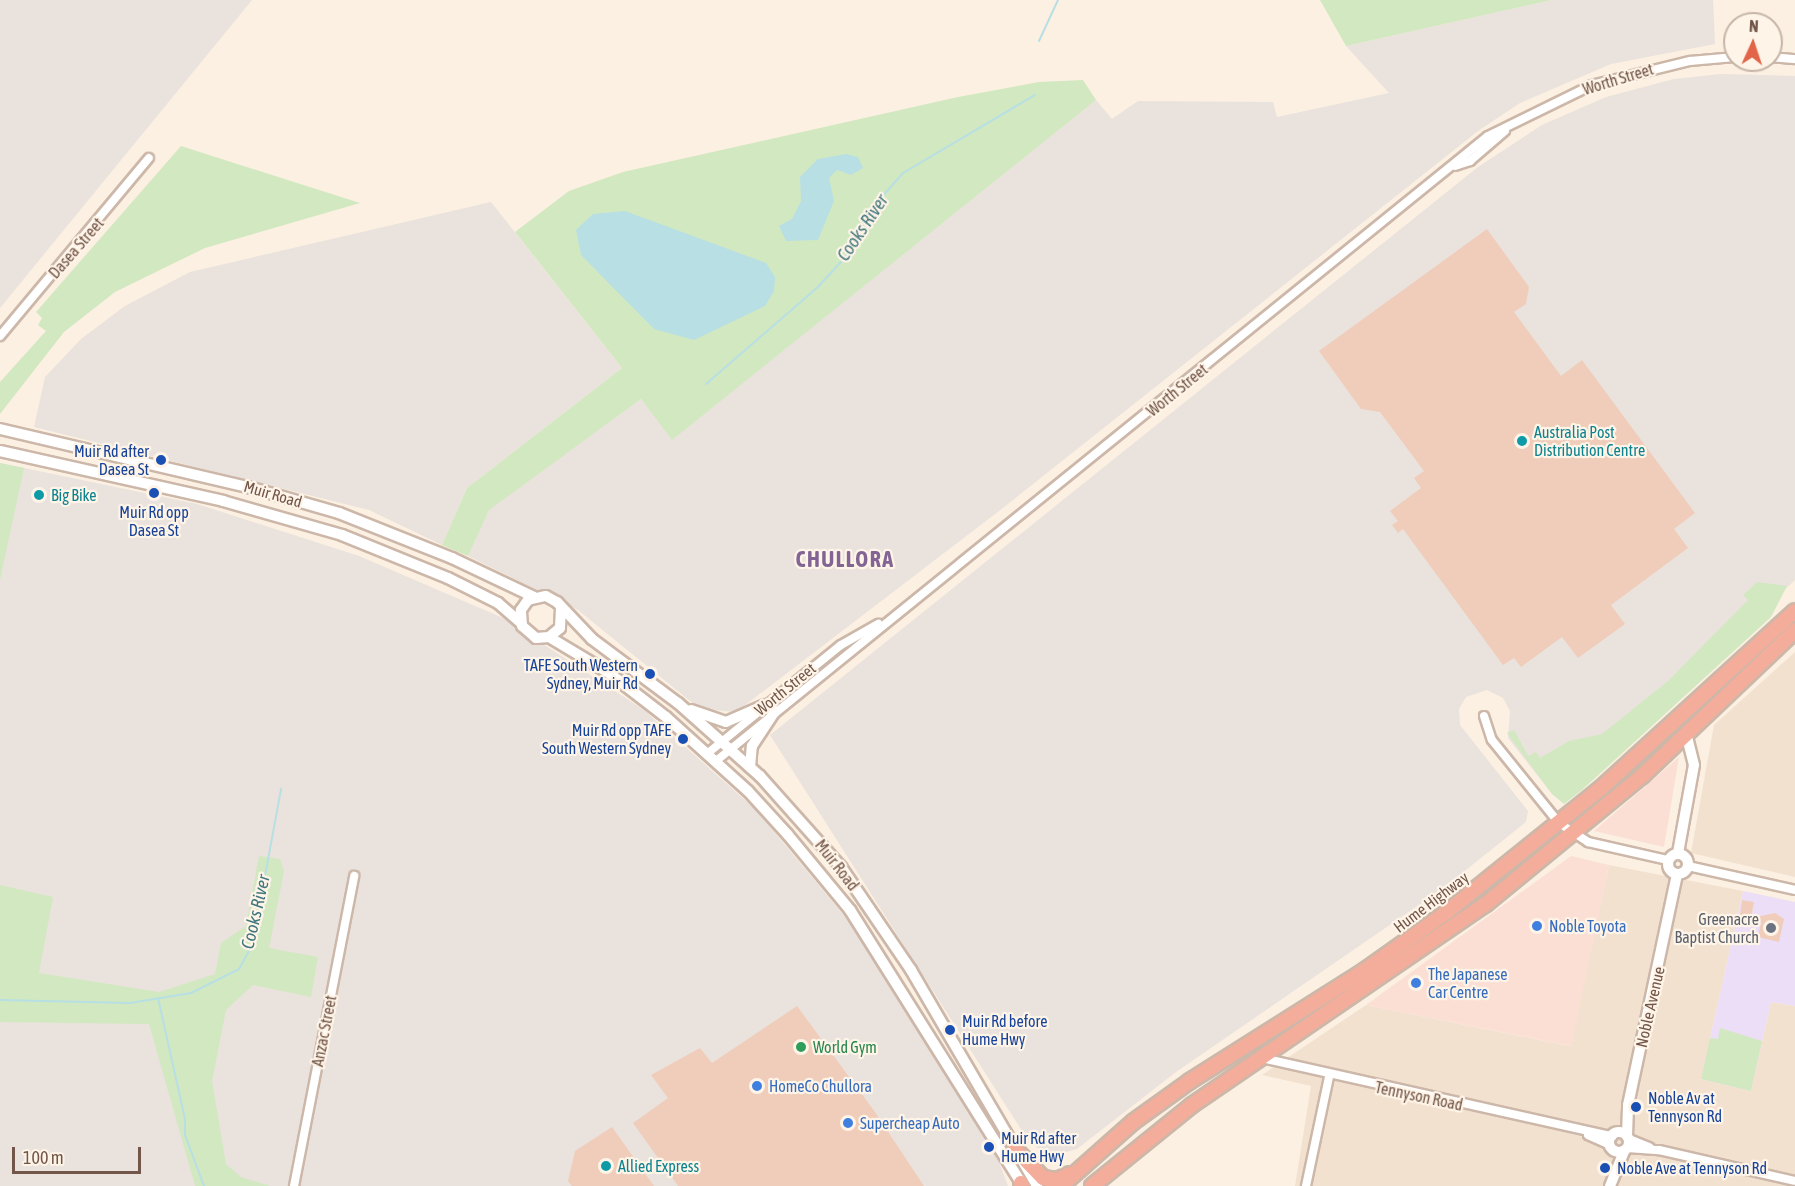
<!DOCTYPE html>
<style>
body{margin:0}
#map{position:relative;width:1795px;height:1186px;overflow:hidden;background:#fbf0e1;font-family:"Asap Condensed",sans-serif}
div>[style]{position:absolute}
.residential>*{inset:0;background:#f3e1d0}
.commercial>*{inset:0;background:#fbdfd5}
.industrial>*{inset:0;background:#eae2dd}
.education>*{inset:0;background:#eddef7}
.green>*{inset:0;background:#d2e8c1}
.water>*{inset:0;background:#b7dfe4}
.stream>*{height:2px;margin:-1px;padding:0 1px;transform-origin:1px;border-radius:1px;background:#b7dfe4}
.building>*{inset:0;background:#f0cdba}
.roads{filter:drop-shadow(2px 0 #ccb7a9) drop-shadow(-2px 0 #ccb7a9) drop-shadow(0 2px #ccb7a9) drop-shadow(0 -2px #ccb7a9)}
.street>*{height:8px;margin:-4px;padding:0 4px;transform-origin:4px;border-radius:4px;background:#fff}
.secondary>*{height:10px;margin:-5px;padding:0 5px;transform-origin:5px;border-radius:5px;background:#fff}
.secondary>.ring{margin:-5px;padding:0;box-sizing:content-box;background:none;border:10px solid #fff;border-radius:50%}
.highway>*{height:14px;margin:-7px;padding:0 7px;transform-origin:7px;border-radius:7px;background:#f4ad9a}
.dots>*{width:16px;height:16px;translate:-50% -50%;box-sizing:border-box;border:3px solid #fef4e7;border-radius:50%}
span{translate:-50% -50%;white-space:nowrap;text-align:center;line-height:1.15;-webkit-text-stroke:4.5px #fef4e7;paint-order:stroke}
.street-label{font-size:16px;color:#725649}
.culture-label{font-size:16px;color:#0d838f}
.left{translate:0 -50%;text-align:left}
.transit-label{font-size:16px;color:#164399}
.right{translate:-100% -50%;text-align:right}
.worship-label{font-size:16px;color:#5b616d}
.shop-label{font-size:16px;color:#366cbe}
.leisure-label{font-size:16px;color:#27864d}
.water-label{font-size:18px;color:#41777e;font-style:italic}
.district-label{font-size:22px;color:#836595;font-weight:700;letter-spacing:1.5px}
.north{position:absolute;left:1723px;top:12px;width:60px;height:60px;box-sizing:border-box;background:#fef4e7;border:2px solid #c6b5a8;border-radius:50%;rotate:3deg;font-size:16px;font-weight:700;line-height:24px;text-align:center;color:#725649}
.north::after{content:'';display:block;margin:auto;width:21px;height:27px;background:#e26549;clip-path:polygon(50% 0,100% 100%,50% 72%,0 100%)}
.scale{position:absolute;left:12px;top:1147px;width:129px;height:27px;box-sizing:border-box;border:3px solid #725649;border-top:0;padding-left:8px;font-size:18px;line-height:21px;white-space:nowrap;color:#725649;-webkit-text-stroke:4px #fef4e7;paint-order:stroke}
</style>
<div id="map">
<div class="residential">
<i style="clip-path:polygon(1795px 652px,1795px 877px,1691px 853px,1714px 725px)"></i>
<i style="clip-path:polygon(1609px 865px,1743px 891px,1701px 1079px,1751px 1091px,1771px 1002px,1795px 1006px,1795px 1186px,1295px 1186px,1311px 1086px,1262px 1075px,1366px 1005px,1570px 1046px)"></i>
</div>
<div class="commercial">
<i style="clip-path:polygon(1679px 757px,1664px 847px,1594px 831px)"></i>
<i style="clip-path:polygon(1571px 856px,1609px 865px,1571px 1046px,1366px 1005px)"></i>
</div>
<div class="industrial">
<i style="clip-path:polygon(0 0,252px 0,0 308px)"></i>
<i style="clip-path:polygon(1552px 0,1713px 0,1715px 44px,1611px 64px,1520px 103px,1478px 131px,999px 511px,736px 712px,700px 709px,578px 610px,468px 556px,488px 510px,641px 399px,672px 439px,1096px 100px,1112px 119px,1138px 101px,1273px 102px,1277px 117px,1389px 93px,1346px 46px)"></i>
<i style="clip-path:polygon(1721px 74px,1795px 76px,1795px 580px,1559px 795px,1552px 794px,1508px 738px,1510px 711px,1503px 698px,1487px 690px,1466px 697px,1459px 709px,1460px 725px,1528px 811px,1526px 822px,1442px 889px,1176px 1072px,1077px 1149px,1059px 1154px,1040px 1150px,1026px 1137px,770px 735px,1478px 167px,1542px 125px,1606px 97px,1674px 79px)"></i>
<i style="clip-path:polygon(491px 202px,622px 368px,467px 488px,442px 545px,369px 510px,34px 427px,45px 377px,81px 339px,125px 306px,190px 272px)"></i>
<i style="clip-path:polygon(0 463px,197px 504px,359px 556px,503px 618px,644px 710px,756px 810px,851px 924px,993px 1146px,1008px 1186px,0 1186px)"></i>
</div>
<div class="education">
<i style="clip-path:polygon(1743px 891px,1795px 902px,1795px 1006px,1771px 1002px,1751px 1091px,1701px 1079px)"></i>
</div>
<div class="green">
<i style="clip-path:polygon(1320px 0,1552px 0,1346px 46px)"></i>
<i style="clip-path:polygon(1083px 80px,1096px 100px,672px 440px,641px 399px,489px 510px,468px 556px,442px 545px,467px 488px,622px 368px,515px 232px,569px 191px,623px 172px,958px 97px,1039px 82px)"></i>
<i style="clip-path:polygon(181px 146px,360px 203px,205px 248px,115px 292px,64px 332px,0 414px,0 382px,46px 331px,38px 325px,42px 318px,36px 312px)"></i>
<i style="clip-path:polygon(0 463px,24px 468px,0 580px)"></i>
<i style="clip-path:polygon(1757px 582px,1787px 586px,1771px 617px,1582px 790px,1564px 804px,1552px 794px,1507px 733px,1514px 730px,1528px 756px,1536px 752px,1540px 758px,1569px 741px,1602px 734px,1668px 681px,1748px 600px,1743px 595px)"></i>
<i style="clip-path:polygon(259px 856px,280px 859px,284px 871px,269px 948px,318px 957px,311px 997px,253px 985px,226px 1010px,212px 1081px,226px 1164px,241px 1177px,270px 1186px,195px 1186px,149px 1024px,0 1022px,0 885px,53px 897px,39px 973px,159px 992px,215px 974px,221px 943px,246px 926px)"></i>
<i style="clip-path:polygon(1720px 1028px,1762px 1041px,1751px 1091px,1701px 1079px,1710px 1038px,1718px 1039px)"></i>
</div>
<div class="water">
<i style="clip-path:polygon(846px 154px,858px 157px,863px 168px,851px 175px,837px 170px,829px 178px,834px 201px,818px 240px,786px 241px,779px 226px,792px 219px,801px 201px,800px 177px,818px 159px)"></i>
<i style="clip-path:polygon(625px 211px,766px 263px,775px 277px,774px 291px,765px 306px,694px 340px,654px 329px,581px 255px,576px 230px,593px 214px)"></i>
</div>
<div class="stream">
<i style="left:1039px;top:41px;width:45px;rotate:-65.1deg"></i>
<i style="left:706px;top:384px;width:147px;rotate:-40.9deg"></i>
<i style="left:817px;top:288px;width:46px;rotate:-47.6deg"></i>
<i style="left:848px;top:254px;width:52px;rotate:-62.4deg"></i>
<i style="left:872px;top:208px;width:47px;rotate:-48.5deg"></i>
<i style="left:903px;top:173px;width:153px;rotate:-30.6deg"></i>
<i style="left:158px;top:998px;width:124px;rotate:77.4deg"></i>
<i style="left:185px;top:1119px;width:16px;rotate:90deg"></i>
<i style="left:185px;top:1135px;width:54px;rotate:69.6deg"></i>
<i style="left:0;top:1000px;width:130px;rotate:1.3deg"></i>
<i style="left:130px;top:1003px;width:62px;rotate:-9.3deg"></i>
<i style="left:191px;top:993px;width:54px;rotate:-26.6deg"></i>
<i style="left:239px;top:969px;width:26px;rotate:-61deg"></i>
<i style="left:252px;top:946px;width:160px;rotate:-79.5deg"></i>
</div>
<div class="building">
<i style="clip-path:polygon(1487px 229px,1529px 287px,1526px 304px,1514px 312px,1561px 376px,1582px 360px,1695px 513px,1674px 529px,1688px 548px,1611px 605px,1625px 624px,1578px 658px,1562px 637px,1521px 667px,1514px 658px,1503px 665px,1403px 529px,1398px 533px,1392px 525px,1398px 521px,1390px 511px,1421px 488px,1414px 478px,1424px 471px,1380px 412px,1361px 409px,1319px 351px)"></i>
<i style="clip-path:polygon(1742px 900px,1754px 902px,1751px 918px,1775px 913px,1784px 919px,1779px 942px,1758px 937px,1761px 922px,1746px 919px,1745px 925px,1739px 923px)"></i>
<i style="clip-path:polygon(797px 1006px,875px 1112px,924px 1186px,678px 1186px,633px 1123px,668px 1098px,651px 1075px,700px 1048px,712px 1063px)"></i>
<i style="clip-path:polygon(612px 1127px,654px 1186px,572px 1186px,568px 1181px,575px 1151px)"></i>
</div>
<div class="roads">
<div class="street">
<i style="left:1771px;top:57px;width:24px;rotate:5deg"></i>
<i style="left:1455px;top:166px;width:16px;rotate:-18deg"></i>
<i style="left:1470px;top:161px;width:46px;rotate:-40.6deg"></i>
<i style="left:0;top:336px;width:232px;rotate:-50.1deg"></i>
<i style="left:1484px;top:716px;width:25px;rotate:72deg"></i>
<i style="left:1492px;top:740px;width:107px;rotate:51.1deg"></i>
<i style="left:1559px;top:823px;width:35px;rotate:33deg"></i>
<i style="left:1588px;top:842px;width:82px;rotate:12.7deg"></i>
<i style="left:708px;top:753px;width:171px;rotate:-39.1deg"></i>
<i style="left:841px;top:645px;width:43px;rotate:-29.6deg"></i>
<i style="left:716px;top:761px;width:993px;rotate:-38.99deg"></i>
<i style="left:1488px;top:136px;width:116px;rotate:-26.1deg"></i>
<i style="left:1592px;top:85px;width:101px;rotate:-13.8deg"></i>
<i style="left:1690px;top:61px;width:45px;rotate:-5.1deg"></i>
<i style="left:1688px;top:866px;width:110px;rotate:12.6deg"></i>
<i style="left:1262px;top:1058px;width:359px;rotate:12.6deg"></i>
<i style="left:1588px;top:1135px;width:24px;rotate:24deg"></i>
<i style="left:1629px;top:1139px;width:22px;rotate:22deg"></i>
<i style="left:1627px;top:1148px;width:32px;rotate:4deg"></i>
<i style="left:1659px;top:1150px;width:139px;rotate:12.8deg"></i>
<i style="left:294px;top:1186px;width:316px;rotate:-79deg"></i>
<i style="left:1306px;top:1186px;width:111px;rotate:-78.1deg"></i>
</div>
<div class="secondary">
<i style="left:0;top:429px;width:259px;rotate:13.2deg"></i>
<i style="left:252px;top:488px;width:91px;rotate:16deg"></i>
<i style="left:339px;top:513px;width:122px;rotate:21.7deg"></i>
<i style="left:452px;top:558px;width:91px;rotate:25.4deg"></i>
<i style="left:0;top:451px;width:229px;rotate:12.6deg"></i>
<i style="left:223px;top:501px;width:124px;rotate:15.9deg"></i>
<i style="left:342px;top:535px;width:114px;rotate:22.1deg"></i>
<i style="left:448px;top:578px;width:56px;rotate:26.6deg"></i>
<i style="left:498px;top:603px;width:29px;rotate:41deg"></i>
<i style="left:561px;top:608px;width:20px;rotate:93deg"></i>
<i style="left:560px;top:628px;width:14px;rotate:141deg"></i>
<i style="left:549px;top:637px;width:13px;rotate:176deg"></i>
<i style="left:536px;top:638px;width:18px;rotate:-139deg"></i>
<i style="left:522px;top:626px;width:16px;rotate:-94deg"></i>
<i style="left:521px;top:610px;width:12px;rotate:-55deg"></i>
<i style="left:528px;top:600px;width:18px;rotate:-13deg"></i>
<i style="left:546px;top:596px;width:13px;rotate:29deg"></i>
<i style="left:557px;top:602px;width:51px;rotate:46.6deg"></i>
<i style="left:592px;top:639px;width:107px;rotate:36.7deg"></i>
<i style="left:678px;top:703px;width:110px;rotate:41.7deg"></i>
<i style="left:760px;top:776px;width:122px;rotate:48.3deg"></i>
<i style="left:841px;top:867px;width:125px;rotate:55.8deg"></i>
<i style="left:911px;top:970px;width:250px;rotate:59.7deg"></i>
<i style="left:549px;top:637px;width:70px;rotate:31deg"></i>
<i style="left:609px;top:673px;width:72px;rotate:37.7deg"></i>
<i style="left:666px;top:717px;width:110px;rotate:42.1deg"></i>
<i style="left:748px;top:791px;width:59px;rotate:47.7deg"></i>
<i style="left:788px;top:835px;width:97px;rotate:50.4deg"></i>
<i style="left:850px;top:910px;width:326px;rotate:57.9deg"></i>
<i style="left:691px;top:710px;width:37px;rotate:19deg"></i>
<i style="left:726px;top:722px;width:43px;rotate:-23.6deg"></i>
<i style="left:750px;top:767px;width:21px;rotate:-85deg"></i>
<i style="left:752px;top:746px;width:42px;rotate:-56.7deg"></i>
<i style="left:1678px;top:853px;width:89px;rotate:-79.7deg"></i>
<i style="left:1694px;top:765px;width:32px;rotate:-104deg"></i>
<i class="ring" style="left:1668px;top:854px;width:10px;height:10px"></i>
<i class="ring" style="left:1609px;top:1132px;width:10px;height:10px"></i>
<i style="left:1627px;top:1136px;width:31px;rotate:-88deg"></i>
<i style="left:1628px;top:1105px;width:235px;rotate:-78deg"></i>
<i style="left:1610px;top:1186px;width:38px;rotate:-68deg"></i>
</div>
<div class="highway">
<i style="left:1014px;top:1148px;width:42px;rotate:46deg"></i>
<i style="left:1043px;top:1178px;width:14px;rotate:8deg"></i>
<i style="left:1057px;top:1180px;width:14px;rotate:-25deg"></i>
<i style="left:1021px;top:1183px;width:3px;rotate:72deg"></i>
<i style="left:1061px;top:1186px;width:96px;rotate:-41.6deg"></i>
<i style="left:1133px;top:1122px;width:70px;rotate:-35.7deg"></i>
<i style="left:1190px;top:1081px;width:206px;rotate:-32.3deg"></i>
<i style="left:1364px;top:971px;width:102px;rotate:-35.4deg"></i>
<i style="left:1447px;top:912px;width:195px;rotate:-38.8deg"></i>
<i style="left:1599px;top:790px;width:265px;rotate:-42.4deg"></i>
<i style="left:1092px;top:1186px;width:129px;rotate:-39deg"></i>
<i style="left:1192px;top:1105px;width:356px;rotate:-34.4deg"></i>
<i style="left:1486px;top:904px;width:202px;rotate:-39.4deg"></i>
<i style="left:1642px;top:776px;width:211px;rotate:-43.5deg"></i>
</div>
</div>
<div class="dots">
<i style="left:1522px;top:441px;background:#0f9aa8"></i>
<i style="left:161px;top:460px;background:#1a4fb4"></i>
<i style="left:154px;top:493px;background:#1a4fb4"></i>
<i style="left:39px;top:495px;background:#0f9aa8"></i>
<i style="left:650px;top:674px;background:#1a4fb4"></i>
<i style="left:683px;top:739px;background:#1a4fb4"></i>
<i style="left:1537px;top:926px;background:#3f7fe0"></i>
<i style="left:1771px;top:928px;background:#6b7280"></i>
<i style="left:1416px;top:983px;background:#3f7fe0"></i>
<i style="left:950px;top:1030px;background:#1a4fb4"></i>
<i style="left:801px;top:1047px;background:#2e9e5b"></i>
<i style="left:757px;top:1086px;background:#3f7fe0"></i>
<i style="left:1636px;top:1107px;background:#1a4fb4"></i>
<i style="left:848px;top:1123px;background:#3f7fe0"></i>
<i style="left:989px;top:1147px;background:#1a4fb4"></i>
<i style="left:606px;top:1166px;background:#0f9aa8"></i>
<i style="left:1605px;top:1168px;background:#1a4fb4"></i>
</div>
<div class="street-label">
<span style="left:1618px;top:79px;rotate:-17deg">Worth Street</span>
<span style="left:76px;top:248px;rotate:-49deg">Dasea Street</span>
<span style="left:1177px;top:390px;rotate:-39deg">Worth Street</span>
<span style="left:273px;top:494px;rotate:16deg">Muir Road</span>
<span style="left:785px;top:689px;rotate:-39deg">Worth Street</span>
<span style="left:837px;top:865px;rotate:52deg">Muir Road</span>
<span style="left:1431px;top:902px;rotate:-37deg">Hume Highway</span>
<span style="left:1650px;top:1007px;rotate:-77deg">Noble Avenue</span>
<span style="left:324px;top:1031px;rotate:-79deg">Anzac Street</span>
<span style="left:1419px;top:1096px;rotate:12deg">Tennyson Road</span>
</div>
<div class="culture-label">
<span class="left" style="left:1534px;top:441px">Australia Post<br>Distribution Centre</span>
<span class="left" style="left:51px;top:495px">Big Bike</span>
<span class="left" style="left:618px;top:1166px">Allied Express</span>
</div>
<div class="transit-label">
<span class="right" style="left:149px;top:460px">Muir Rd after<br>Dasea St</span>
<span style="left:154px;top:521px">Muir Rd opp<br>Dasea St</span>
<span class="right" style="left:638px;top:674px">TAFE South Western<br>Sydney, Muir Rd</span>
<span class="right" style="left:671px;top:739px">Muir Rd opp TAFE<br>South Western Sydney</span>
<span class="left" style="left:962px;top:1030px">Muir Rd before<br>Hume Hwy</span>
<span class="left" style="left:1648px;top:1107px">Noble Av at<br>Tennyson Rd</span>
<span class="left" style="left:1001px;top:1147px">Muir Rd after<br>Hume Hwy</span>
<span class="left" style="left:1617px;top:1168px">Noble Ave at Tennyson Rd</span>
</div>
<div class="worship-label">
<span class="right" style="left:1759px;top:928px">Greenacre<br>Baptist Church</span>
</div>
<div class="shop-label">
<span class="left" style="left:1549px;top:926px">Noble Toyota</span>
<span class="left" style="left:1428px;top:983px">The Japanese<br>Car Centre</span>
<span class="left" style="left:769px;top:1086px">HomeCo Chullora</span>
<span class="left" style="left:860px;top:1123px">Supercheap Auto</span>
</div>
<div class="leisure-label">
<span class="left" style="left:813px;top:1047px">World Gym</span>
</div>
<div class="water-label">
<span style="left:863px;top:228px;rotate:-56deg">Cooks River</span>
<span style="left:256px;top:912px;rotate:-77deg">Cooks River</span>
</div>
<div class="district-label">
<span style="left:845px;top:560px">CHULLORA</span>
</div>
<div class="north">N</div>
<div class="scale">100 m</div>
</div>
